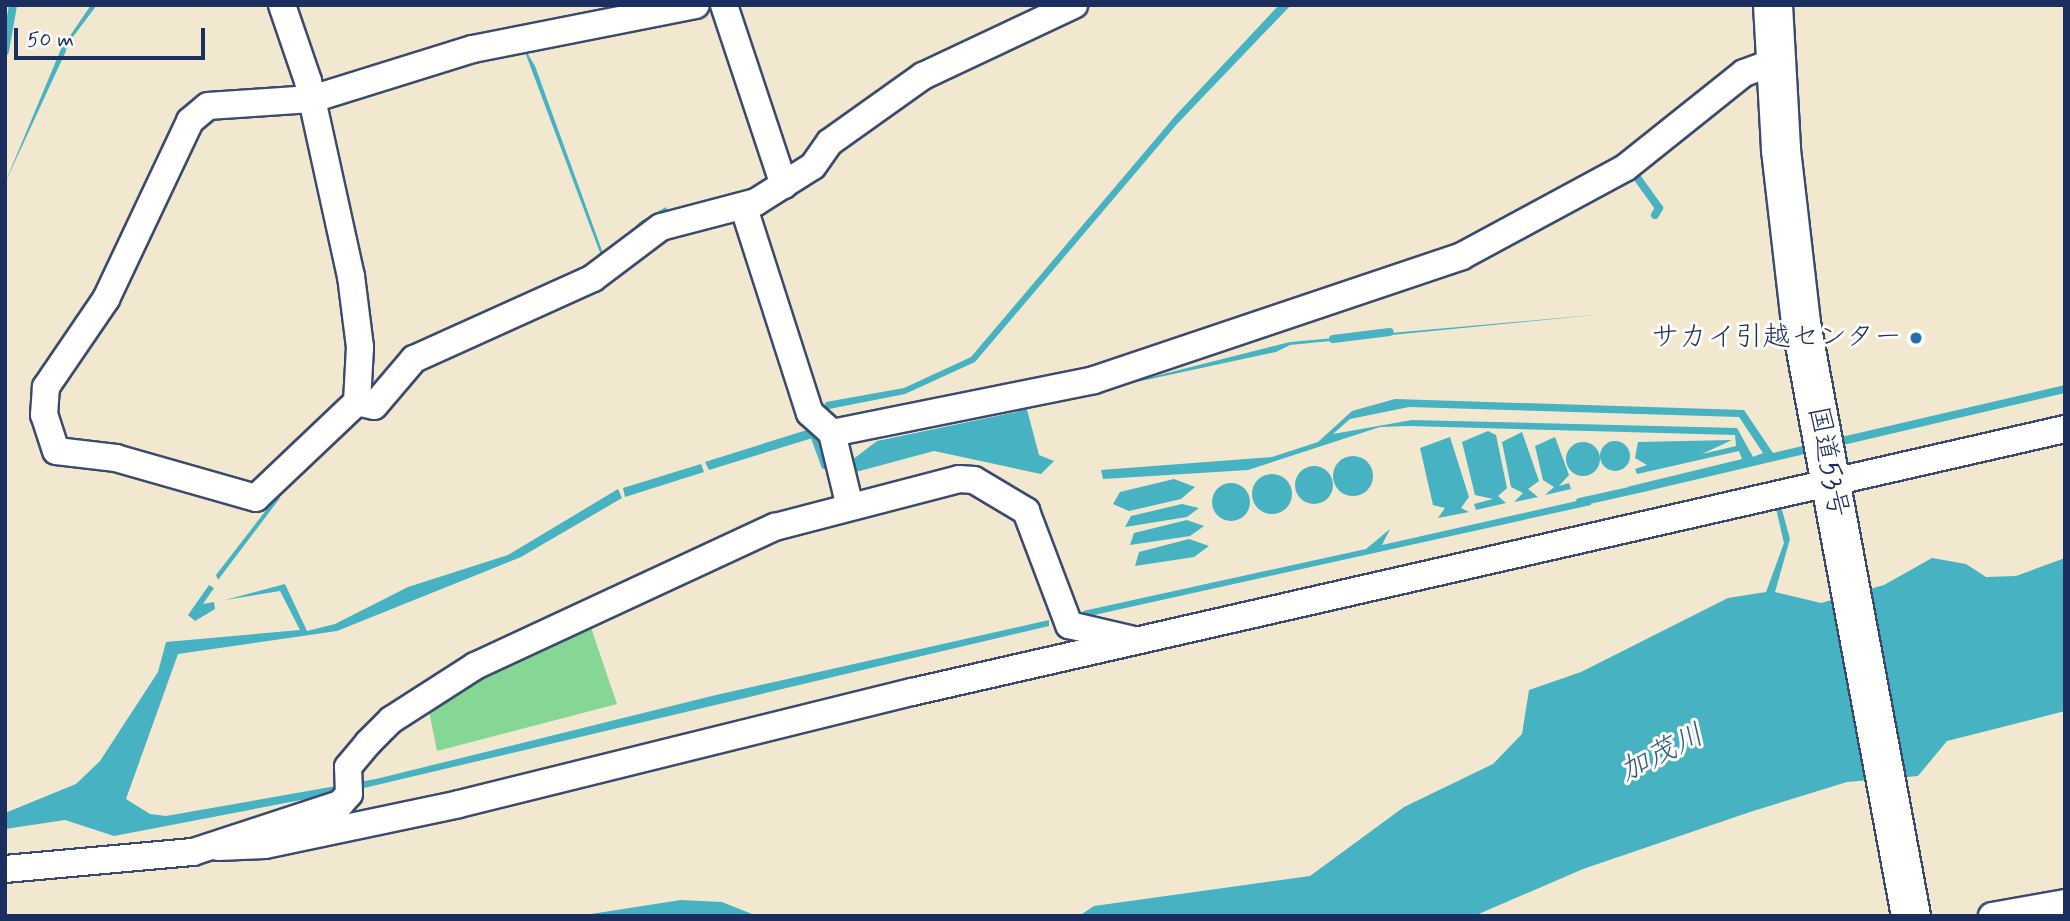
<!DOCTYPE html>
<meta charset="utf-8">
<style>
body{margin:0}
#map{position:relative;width:2070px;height:921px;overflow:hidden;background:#f1e8cf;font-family:Mynerve,"Klee One",sans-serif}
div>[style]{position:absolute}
.green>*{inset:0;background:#86d695}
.water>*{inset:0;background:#46b2c2}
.round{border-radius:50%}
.stream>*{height:8px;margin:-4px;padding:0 4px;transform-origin:4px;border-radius:4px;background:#46b2c2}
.roads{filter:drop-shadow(2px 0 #3b4b6f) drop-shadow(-2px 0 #3b4b6f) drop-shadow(0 2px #3b4b6f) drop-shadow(0 -2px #3b4b6f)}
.minor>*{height:26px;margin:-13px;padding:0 13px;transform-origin:13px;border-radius:13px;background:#fff}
.trunk>*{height:38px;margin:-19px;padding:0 19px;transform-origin:19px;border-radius:19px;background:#fff}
.dots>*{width:19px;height:19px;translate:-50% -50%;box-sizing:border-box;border:4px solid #fdfcf7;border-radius:50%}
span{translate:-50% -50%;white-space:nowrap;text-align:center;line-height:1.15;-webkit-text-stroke:6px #fdfcf7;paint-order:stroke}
.poi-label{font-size:28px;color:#1b2f5e}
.right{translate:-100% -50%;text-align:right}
.street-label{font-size:28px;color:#1b2f5e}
.water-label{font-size:30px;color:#2a5d81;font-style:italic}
.frame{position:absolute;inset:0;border:7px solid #1b2f5e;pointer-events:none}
.scale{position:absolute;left:14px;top:28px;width:191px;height:32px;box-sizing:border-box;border:4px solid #1b2f5e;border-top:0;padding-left:9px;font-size:21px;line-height:24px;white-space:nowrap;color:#1b2f5e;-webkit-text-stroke:5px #fdfcf7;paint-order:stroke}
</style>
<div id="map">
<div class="green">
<i style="clip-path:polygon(588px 619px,617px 704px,437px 751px,427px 701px)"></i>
</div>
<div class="water">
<i style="clip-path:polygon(91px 5px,97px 5px,72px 38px,5px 183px,61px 49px)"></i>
<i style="clip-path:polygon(1279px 5px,1291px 5px,1177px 124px,975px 362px,905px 394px,829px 409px,819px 436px,709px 470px,705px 462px,810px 429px,826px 402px,904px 388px,971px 357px,1176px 115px)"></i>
<i style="clip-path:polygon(522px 44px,535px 66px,604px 256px,641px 221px,666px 207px,668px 212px,606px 263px,507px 305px,602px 258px)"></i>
<i style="clip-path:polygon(1604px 314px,1290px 345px,1276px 352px,1104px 389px,1290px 342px)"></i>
<i style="clip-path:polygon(evenodd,2065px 385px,2065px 393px,1643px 492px,1627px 487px,1742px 459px,1739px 451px,1637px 474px,1635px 469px,1647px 465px,1635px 458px,1638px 442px,1732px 440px,1702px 454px,1736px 446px,1735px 435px,1409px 426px,1380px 427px,1248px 470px,1103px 479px,1101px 470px,1272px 457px,1318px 442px,1352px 411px,1395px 399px,1744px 410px,1773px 453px,2065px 385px,1409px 407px,1739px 417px,1763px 453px,1753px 457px,1737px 428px,1412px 420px,1333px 434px,1350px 419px,1409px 407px)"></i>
<i style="clip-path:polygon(1025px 402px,1039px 455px,1054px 461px,1041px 474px,934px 451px,852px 473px,848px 463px,877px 441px,1016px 412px)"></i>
<i style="clip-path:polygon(1488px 431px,1496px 435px,1507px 488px,1498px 496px,1506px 503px,1476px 510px,1474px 504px,1493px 499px,1475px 495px,1462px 442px)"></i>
<i style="clip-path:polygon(1522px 432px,1539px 481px,1528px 489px,1538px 497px,1514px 502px,1523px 493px,1511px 487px,1502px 442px)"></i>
<i style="clip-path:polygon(1450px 437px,1469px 497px,1461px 508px,1469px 512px,1438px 518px,1445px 508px,1433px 505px,1420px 448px)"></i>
<i style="clip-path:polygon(1555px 437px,1569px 475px,1559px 486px,1569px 483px,1571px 489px,1545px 495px,1554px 487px,1543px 480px,1535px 446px)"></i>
<i class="round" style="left:1600px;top:441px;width:30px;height:30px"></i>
<i class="round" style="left:1566px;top:442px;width:34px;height:34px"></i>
<i class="round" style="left:1333px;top:456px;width:40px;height:40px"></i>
<i style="clip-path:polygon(701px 464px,704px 472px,625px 497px,623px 488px)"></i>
<i class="round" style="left:1295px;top:466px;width:38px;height:38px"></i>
<i class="round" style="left:1252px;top:474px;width:40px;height:40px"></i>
<i style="clip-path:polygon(1174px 479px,1195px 487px,1181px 499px,1129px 511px,1113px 504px,1120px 492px)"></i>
<i class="round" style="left:1212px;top:483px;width:38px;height:38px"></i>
<i style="clip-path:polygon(618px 489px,622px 498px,521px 557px,337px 631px,178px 654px,126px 799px,150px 814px,166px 816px,376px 779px,716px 695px,1049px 620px,1049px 626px,364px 788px,114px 836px,65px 820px,5px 829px,5px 813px,76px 784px,100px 761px,158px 672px,166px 642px,300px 630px,280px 591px,225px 600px,285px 584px,307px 631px,335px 624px,408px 587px,508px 555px)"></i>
<i style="clip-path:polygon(277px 496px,280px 498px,218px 580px,216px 575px)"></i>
<i style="clip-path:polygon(1590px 498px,1591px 505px,1085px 617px,1083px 611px,1366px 549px,1390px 529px,1382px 545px)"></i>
<i style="clip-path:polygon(1779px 499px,1790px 539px,1775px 592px,1821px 603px,1884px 585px,1932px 558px,1966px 564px,1986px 577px,2016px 576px,2065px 558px,2065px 711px,1947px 741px,1918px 776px,1847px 782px,1750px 812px,1583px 869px,1474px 916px,1079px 916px,1094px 906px,1310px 876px,1404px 807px,1493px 764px,1522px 734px,1529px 690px,1581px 672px,1728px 598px,1766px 592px,1784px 543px,1774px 500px)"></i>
<i style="clip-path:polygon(1182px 504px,1199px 508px,1187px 517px,1125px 527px,1131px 516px)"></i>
<i style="clip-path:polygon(1187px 520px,1204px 526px,1190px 536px,1130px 545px,1134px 533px)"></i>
<i style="clip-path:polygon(1189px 539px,1209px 546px,1194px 557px,1135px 566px,1139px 552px)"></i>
<i style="clip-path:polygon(209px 585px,214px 588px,203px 604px,214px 602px,215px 609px,195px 621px,188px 615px)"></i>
<i style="clip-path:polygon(681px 900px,722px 902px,757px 916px,578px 916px)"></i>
</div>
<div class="stream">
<i style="left:5px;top:51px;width:47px;rotate:-80.1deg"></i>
<i style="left:1631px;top:169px;width:48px;rotate:54.3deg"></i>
<i style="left:1659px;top:208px;width:8px;rotate:120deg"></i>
<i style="left:1333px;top:339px;width:57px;rotate:-7deg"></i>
<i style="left:813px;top:432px;width:35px;rotate:70deg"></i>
<i style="left:825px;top:465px;width:9px;rotate:18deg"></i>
<i style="left:1580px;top:502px;width:65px;rotate:-12.5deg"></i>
</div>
<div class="roads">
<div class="minor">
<i style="left:282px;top:5px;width:80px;rotate:71.1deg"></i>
<i style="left:308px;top:81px;width:200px;rotate:77.6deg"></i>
<i style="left:351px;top:276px;width:72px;rotate:82.8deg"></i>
<i style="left:360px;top:347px;width:55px;rotate:93.1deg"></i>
<i style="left:357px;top:402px;width:17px;rotate:13deg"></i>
<i style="left:374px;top:406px;width:62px;rotate:-49.6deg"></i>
<i style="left:414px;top:359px;width:196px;rotate:-24.3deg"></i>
<i style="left:593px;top:278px;width:85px;rotate:-36.9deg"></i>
<i style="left:661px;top:227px;width:98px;rotate:-14.7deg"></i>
<i style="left:756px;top:202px;width:67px;rotate:-32.3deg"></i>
<i style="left:813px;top:166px;width:29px;rotate:-55deg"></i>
<i style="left:830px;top:142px;width:114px;rotate:-35.4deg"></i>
<i style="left:923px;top:76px;width:167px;rotate:-25.2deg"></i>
<i style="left:724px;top:5px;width:190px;rotate:71.6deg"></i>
<i style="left:744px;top:208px;width:215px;rotate:72.2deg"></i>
<i style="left:810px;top:413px;width:30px;rotate:42deg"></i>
<i style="left:832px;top:433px;width:267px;rotate:-11.4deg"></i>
<i style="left:1094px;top:380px;width:388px;rotate:-18.6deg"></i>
<i style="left:1462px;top:256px;width:185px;rotate:-28.4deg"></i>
<i style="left:1625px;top:168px;width:152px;rotate:-38.6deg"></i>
<i style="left:1744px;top:73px;width:32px;rotate:-20deg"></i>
<i style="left:357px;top:402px;width:139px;rotate:136.5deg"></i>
<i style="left:256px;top:498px;width:146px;rotate:-164.1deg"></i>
<i style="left:116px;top:458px;width:60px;rotate:-173.3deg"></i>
<i style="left:56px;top:451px;width:38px;rotate:-108deg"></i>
<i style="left:44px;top:415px;width:28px;rotate:-86deg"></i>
<i style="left:46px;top:387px;width:107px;rotate:-55.7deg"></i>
<i style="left:106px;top:299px;width:197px;rotate:-64.7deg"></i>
<i style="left:190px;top:121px;width:23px;rotate:-40deg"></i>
<i style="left:208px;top:106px;width:104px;rotate:-3.9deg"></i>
<i style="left:312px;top:99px;width:169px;rotate:-17.3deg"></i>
<i style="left:473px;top:49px;width:227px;rotate:-11.2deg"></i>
<i style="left:832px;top:433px;width:72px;rotate:76.3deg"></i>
<i style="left:218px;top:847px;width:47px;rotate:-2.4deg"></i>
<i style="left:265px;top:845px;width:198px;rotate:-11.9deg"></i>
<i style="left:459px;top:804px;width:467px;rotate:-13.9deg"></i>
<i style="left:912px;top:692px;width:1183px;rotate:-12.85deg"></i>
<i style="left:5px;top:869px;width:189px;rotate:-5.2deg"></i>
<i style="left:193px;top:852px;width:155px;rotate:-18.1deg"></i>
<i style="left:340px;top:804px;width:13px;rotate:-48deg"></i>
<i style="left:349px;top:794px;width:27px;rotate:-92deg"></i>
<i style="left:348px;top:767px;width:31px;rotate:-50deg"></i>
<i style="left:368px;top:743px;width:33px;rotate:-45deg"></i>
<i style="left:391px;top:720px;width:100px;rotate:-32.7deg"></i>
<i style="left:475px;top:666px;width:331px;rotate:-24.9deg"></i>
<i style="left:775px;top:527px;width:190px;rotate:-14.6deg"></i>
<i style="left:959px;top:479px;width:15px;rotate:4deg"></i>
<i style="left:974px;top:480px;width:61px;rotate:30.8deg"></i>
<i style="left:1026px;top:511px;width:122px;rotate:69.3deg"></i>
<i style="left:1069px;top:625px;width:63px;rotate:12.9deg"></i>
<i style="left:1992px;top:916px;width:74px;rotate:-10.1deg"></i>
</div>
<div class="trunk">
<i style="left:1773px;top:5px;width:145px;rotate:86.8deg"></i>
<i style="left:1781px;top:150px;width:174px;rotate:83.4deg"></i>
<i style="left:1801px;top:323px;width:603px;rotate:79.49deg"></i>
</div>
</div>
<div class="dots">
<i style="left:1916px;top:338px;background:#1f6fb2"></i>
</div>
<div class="poi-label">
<span class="right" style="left:1902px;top:338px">サカイ引越センター</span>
</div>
<div class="street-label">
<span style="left:1827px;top:462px;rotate:79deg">国道53号</span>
</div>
<div class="water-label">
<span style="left:1662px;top:754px;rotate:-27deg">加茂川</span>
</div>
<div class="frame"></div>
<div class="scale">50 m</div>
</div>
